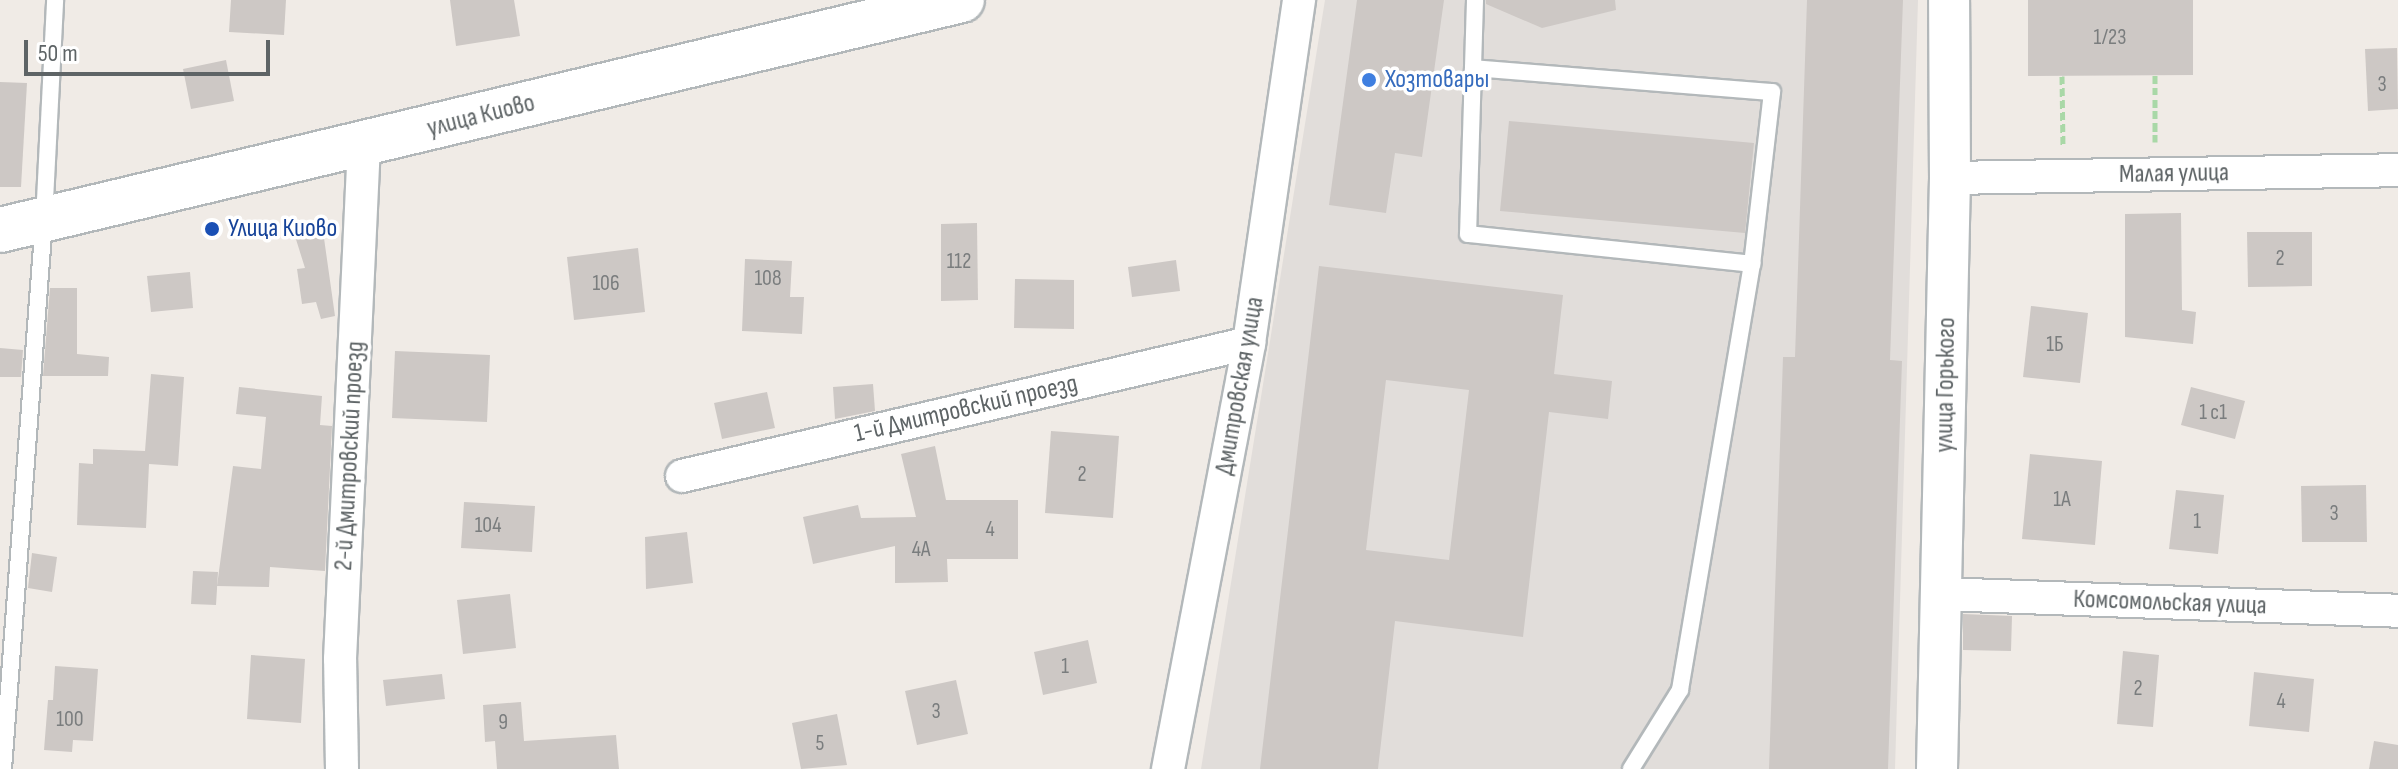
<!DOCTYPE html>
<meta charset="utf-8">
<style>
body{margin:0}
#map{position:relative;width:2398px;height:769px;overflow:hidden;background:#f0ebe6;font-family:"Sofia Sans Condensed",sans-serif}
div>[style]{position:absolute}
.industrial>*{inset:0;background:#e1ddda}
.building>*{inset:0;background:#cdc8c5}
.path>*{height:5px;margin-top:-2.5px;transform-origin:0;background:repeating-linear-gradient(90deg,#a9d8a7 0 8px,transparent 0 12px)}
.roads{filter:drop-shadow(2px 0 #b3b8ba) drop-shadow(-2px 0 #b3b8ba) drop-shadow(0 2px #b3b8ba) drop-shadow(0 -2px #b3b8ba)}
.service>*{height:16px;margin:-8px;padding:0 8px;transform-origin:8px;border-radius:8px;background:#fff}
.minor>*{height:32px;margin:-16px;padding:0 16px;transform-origin:16px;border-radius:16px;background:#fff}
.tertiary>*{height:40px;margin:-20px;padding:0 20px;transform-origin:20px;border-radius:20px;background:#fff}
.secondary>*{height:44px;margin:-22px;padding:0 22px;transform-origin:22px;border-radius:22px;background:#fff}
.dots>*{width:22px;height:22px;translate:-50% -50%;box-sizing:border-box;border:4px solid #fff;border-radius:50%}
span{translate:-50% -50%;white-space:nowrap;text-align:center;line-height:1.15;-webkit-text-stroke:7px #fff;paint-order:stroke}
.number-label{font-size:22px;color:#7a7d7e}
.number-label span{-webkit-text-stroke-width:0}
.shop-label{font-size:26px;color:#366cbe}
.left{translate:0 -50%;text-align:left}
.street-label{font-size:26px;color:#5e6466}
.transit-label{font-size:26px;color:#164399}
.scale{position:absolute;left:24px;top:40px;width:246px;height:36px;box-sizing:border-box;border:4px solid #5e6466;border-top:0;padding-left:10px;font-size:24px;line-height:28px;white-space:nowrap;color:#5e6466;-webkit-text-stroke:6px #fff;paint-order:stroke}
</style>
<div id="map">
<div class="industrial">
<i style="clip-path:polygon(1325px 0,1918px 0,1895px 769px,1201px 769px)"></i>
</div>
<div class="building">
<i style="clip-path:polygon(231px 0,286px 0,284px 35px,229px 32px)"></i>
<i style="clip-path:polygon(450px 0,514px 0,520px 36px,456px 46px)"></i>
<i style="clip-path:polygon(1357px 0,1444px 0,1422px 157px,1395px 153px,1386px 213px,1329px 205px)"></i>
<i style="clip-path:polygon(1486px 0,1615px 0,1616px 10px,1542px 28px,1486px 4px)"></i>
<i style="clip-path:polygon(1807px 0,1903px 0,1890px 360px,1902px 361px,1888px 769px,1769px 769px,1783px 357px,1795px 357px)"></i>
<i style="clip-path:polygon(2028px 0,2193px 0,2193px 75px,2028px 76px)"></i>
<i style="clip-path:polygon(2397px 48px,2398px 109px,2368px 111px,2365px 49px)"></i>
<i style="clip-path:polygon(226px 60px,234px 101px,191px 109px,183px 69px)"></i>
<i style="clip-path:polygon(0 82px,27px 83px,21px 187px,0 187px)"></i>
<i style="clip-path:polygon(1509px 121px,1754px 143px,1745px 233px,1500px 211px)"></i>
<i style="clip-path:polygon(2181px 213px,2182px 310px,2196px 312px,2193px 344px,2125px 337px,2125px 214px)"></i>
<i style="clip-path:polygon(977px 223px,978px 300px,941px 301px,941px 224px)"></i>
<i style="clip-path:polygon(322px 224px,335px 316px,321px 319px,316px 302px,302px 304px,297px 269px,305px 268px,294px 233px)"></i>
<i style="clip-path:polygon(2247px 232px,2312px 232px,2312px 286px,2248px 287px)"></i>
<i style="clip-path:polygon(638px 248px,645px 312px,574px 320px,567px 257px)"></i>
<i style="clip-path:polygon(745px 259px,792px 261px,790px 297px,804px 297px,802px 334px,742px 331px)"></i>
<i style="clip-path:polygon(1176px 260px,1180px 291px,1132px 297px,1128px 267px)"></i>
<i style="clip-path:polygon(evenodd,1319px 266px,1563px 295px,1554px 374px,1612px 381px,1608px 419px,1549px 412px,1523px 637px,1395px 621px,1378px 769px,1260px 769px,1319px 266px,1386px 380px,1469px 390px,1449px 560px,1366px 550px,1386px 380px)"></i>
<i style="clip-path:polygon(190px 272px,193px 308px,151px 312px,147px 276px)"></i>
<i style="clip-path:polygon(1015px 279px,1074px 280px,1074px 329px,1014px 328px)"></i>
<i style="clip-path:polygon(50px 288px,77px 288px,77px 354px,109px 357px,108px 376px,43px 376px)"></i>
<i style="clip-path:polygon(2031px 306px,2088px 313px,2080px 383px,2023px 377px)"></i>
<i style="clip-path:polygon(0 348px,23px 350px,21px 377px,0 377px)"></i>
<i style="clip-path:polygon(395px 351px,490px 355px,487px 422px,392px 418px)"></i>
<i style="clip-path:polygon(151px 374px,184px 377px,178px 466px,149px 464px,146px 528px,77px 525px,79px 463px,93px 464px,93px 449px,145px 451px)"></i>
<i style="clip-path:polygon(873px 384px,875px 411px,835px 419px,833px 387px)"></i>
<i style="clip-path:polygon(239px 387px,322px 396px,320px 425px,332px 426px,325px 571px,270px 567px,269px 587px,217px 586px,233px 466px,261px 469px,266px 417px,236px 414px)"></i>
<i style="clip-path:polygon(2191px 387px,2245px 401px,2235px 439px,2181px 425px)"></i>
<i style="clip-path:polygon(767px 392px,775px 428px,722px 439px,714px 403px)"></i>
<i style="clip-path:polygon(1051px 431px,1119px 436px,1113px 518px,1045px 513px)"></i>
<i style="clip-path:polygon(935px 446px,946px 500px,1018px 500px,1018px 559px,947px 559px,948px 582px,895px 583px,895px 546px,813px 564px,803px 517px,858px 505px,861px 518px,916px 517px,901px 454px)"></i>
<i style="clip-path:polygon(2030px 454px,2102px 461px,2095px 545px,2022px 539px)"></i>
<i style="clip-path:polygon(2366px 485px,2367px 542px,2302px 542px,2301px 486px)"></i>
<i style="clip-path:polygon(2176px 490px,2224px 495px,2218px 554px,2169px 549px)"></i>
<i style="clip-path:polygon(464px 502px,535px 506px,532px 552px,461px 548px)"></i>
<i style="clip-path:polygon(687px 532px,693px 583px,646px 589px,645px 537px)"></i>
<i style="clip-path:polygon(32px 553px,57px 557px,52px 592px,28px 588px)"></i>
<i style="clip-path:polygon(193px 571px,218px 572px,216px 605px,191px 604px)"></i>
<i style="clip-path:polygon(510px 594px,516px 648px,463px 654px,457px 600px)"></i>
<i style="clip-path:polygon(1963px 614px,2012px 616px,2011px 651px,1963px 650px)"></i>
<i style="clip-path:polygon(1088px 640px,1097px 683px,1043px 695px,1034px 652px)"></i>
<i style="clip-path:polygon(2123px 651px,2159px 655px,2153px 727px,2117px 724px)"></i>
<i style="clip-path:polygon(251px 655px,305px 659px,301px 723px,247px 719px)"></i>
<i style="clip-path:polygon(55px 666px,98px 669px,93px 741px,73px 740px,72px 752px,44px 750px,48px 700px,53px 700px)"></i>
<i style="clip-path:polygon(2254px 672px,2314px 679px,2309px 732px,2249px 726px)"></i>
<i style="clip-path:polygon(442px 674px,445px 699px,386px 706px,383px 680px)"></i>
<i style="clip-path:polygon(956px 680px,968px 734px,917px 745px,905px 691px)"></i>
<i style="clip-path:polygon(521px 702px,524px 741px,616px 735px,619px 769px,497px 769px,495px 741px,485px 742px,483px 705px)"></i>
<i style="clip-path:polygon(837px 714px,847px 765px,801px 769px,792px 723px)"></i>
<i style="clip-path:polygon(2374px 741px,2398px 745px,2398px 769px,2369px 769px)"></i>
</div>
<div class="path">
<i style="left:2155px;top:75px;width:67px;rotate:90deg"></i>
<i style="left:2062px;top:76px;width:71px;rotate:89.2deg"></i>
</div>
<div class="roads">
<div class="service">
<i style="left:1475px;top:0;width:234px;rotate:91.7deg"></i>
<i style="left:1468px;top:234px;width:286px;rotate:6deg"></i>
<i style="left:1473px;top:68px;width:300px;rotate:4.6deg"></i>
<i style="left:1772px;top:92px;width:173px;rotate:96.6deg"></i>
<i style="left:1752px;top:264px;width:432px;rotate:99.6deg"></i>
<i style="left:1680px;top:690px;width:93px;rotate:121.8deg"></i>
<i style="left:3px;top:769px;width:551px;rotate:-85.73deg"></i>
<i style="left:44px;top:220px;width:220px;rotate:-87.1deg"></i>
</div>
<div class="minor">
<i style="left:1950px;top:178px;width:448px;rotate:-1deg"></i>
<i style="left:682px;top:476px;width:582px;rotate:-13.2deg"></i>
<i style="left:1941px;top:594px;width:457px;rotate:2.1deg"></i>
<i style="left:342px;top:769px;width:110px;rotate:-91deg"></i>
<i style="left:340px;top:659px;width:516px;rotate:-87.33deg"></i>
<i style="left:1168px;top:769px;width:434px;rotate:-79.2deg"></i>
<i style="left:1249px;top:343px;width:347px;rotate:-81.7deg"></i>
</div>
<div class="tertiary">
<i style="left:1937px;top:769px;width:591px;rotate:-88.74deg"></i>
<i style="left:1950px;top:178px;width:178px;rotate:-90.3deg"></i>
</div>
<div class="secondary">
<i style="left:0;top:230px;width:989px;rotate:-13.45deg"></i>
</div>
</div>
<div class="dots">
<i style="left:1369px;top:80px;background:#3f7fe0"></i>
<i style="left:212px;top:229px;background:#1a4fb4"></i>
</div>
<div class="number-label">
<span style="left:2110px;top:38px">1/23</span>
<span style="left:2382px;top:85px">3</span>
<span style="left:2280px;top:259px">2</span>
<span style="left:959px;top:262px">112</span>
<span style="left:768px;top:279px">108</span>
<span style="left:606px;top:284px">106</span>
<span style="left:2055px;top:345px">1Б</span>
<span style="left:2213px;top:413px">1 с1</span>
<span style="left:1082px;top:475px">2</span>
<span style="left:2062px;top:500px">1А</span>
<span style="left:2334px;top:514px">3</span>
<span style="left:2197px;top:522px">1</span>
<span style="left:488px;top:526px">104</span>
<span style="left:990px;top:530px">4</span>
<span style="left:921px;top:550px">4А</span>
<span style="left:1065px;top:667px">1</span>
<span style="left:2138px;top:689px">2</span>
<span style="left:2281px;top:702px">4</span>
<span style="left:936px;top:712px">3</span>
<span style="left:70px;top:720px">100</span>
<span style="left:503px;top:723px">9</span>
<span style="left:820px;top:744px">5</span>
</div>
<div class="shop-label">
<span class="left" style="left:1385px;top:80px">Хозтовары</span>
</div>
<div class="street-label">
<span style="left:481px;top:116px;rotate:-14deg">улица Киово</span>
<span style="left:2174px;top:174px;rotate:-1deg">Малая улица</span>
<span style="left:1946px;top:385px;rotate:-89deg">улица Горького</span>
<span style="left:1240px;top:386px;rotate:-80deg">Дмитровская улица</span>
<span style="left:966px;top:409px;rotate:-13deg">1-й Дмитровский проезд</span>
<span style="left:350px;top:456px;rotate:-87deg">2-й Дмитровский проезд</span>
<span style="left:2170px;top:603px;rotate:2deg">Комсомольская улица</span>
</div>
<div class="transit-label">
<span class="left" style="left:228px;top:229px">Улица Киово</span>
</div>
<div class="scale">50 m</div>
</div>
